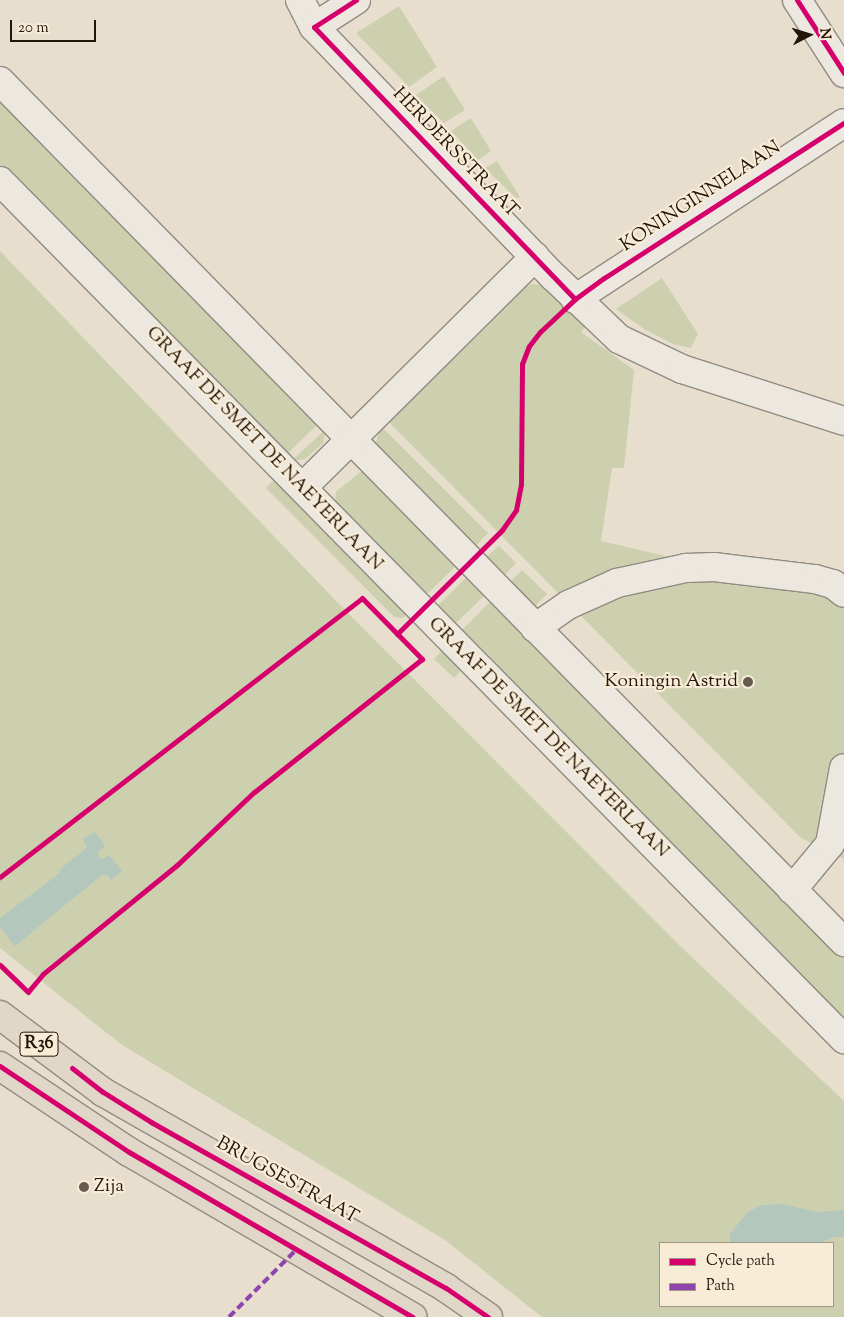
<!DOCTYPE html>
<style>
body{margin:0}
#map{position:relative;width:844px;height:1317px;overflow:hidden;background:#e8decd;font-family:"Sorts Mill Goudy",serif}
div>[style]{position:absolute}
.green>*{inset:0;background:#ccd0af}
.water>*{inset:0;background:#b3c7bd}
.roads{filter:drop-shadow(1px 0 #928b81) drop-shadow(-1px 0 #928b81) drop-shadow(0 1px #928b81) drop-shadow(0 -1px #928b81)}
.minor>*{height:28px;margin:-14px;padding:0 14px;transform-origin:14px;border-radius:14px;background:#ece7df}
.primary>*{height:28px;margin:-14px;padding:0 14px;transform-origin:14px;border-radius:14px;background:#e0d7c9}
.quiet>*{height:4px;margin-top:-2px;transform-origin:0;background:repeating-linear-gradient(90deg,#8e44ad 0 8px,transparent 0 12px)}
.cycleway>*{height:5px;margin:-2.5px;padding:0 2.5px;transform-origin:2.5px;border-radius:2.5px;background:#d6006c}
.dots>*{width:14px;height:14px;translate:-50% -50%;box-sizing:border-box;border:2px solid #f8ecd7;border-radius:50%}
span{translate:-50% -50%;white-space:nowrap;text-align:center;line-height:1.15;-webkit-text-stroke:4.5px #f8ecd7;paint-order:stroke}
.shield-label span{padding:1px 4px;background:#f8ecd7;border:1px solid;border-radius:4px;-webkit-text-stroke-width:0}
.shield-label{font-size:18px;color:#22150a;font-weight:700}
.street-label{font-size:19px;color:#22150a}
.poi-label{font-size:19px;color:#22150a}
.right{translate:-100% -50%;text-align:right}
.left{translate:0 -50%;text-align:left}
.legend{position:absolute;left:659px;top:1242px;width:175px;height:65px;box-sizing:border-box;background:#f8ecd7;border:1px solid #a29685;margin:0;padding:6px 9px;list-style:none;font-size:15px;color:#22150a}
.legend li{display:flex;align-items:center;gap:10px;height:25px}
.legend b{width:25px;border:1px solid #a29685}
.north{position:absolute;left:784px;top:10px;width:50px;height:50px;-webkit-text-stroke:4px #f8ecd7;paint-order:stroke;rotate:85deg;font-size:14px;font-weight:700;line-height:20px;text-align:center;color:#22150a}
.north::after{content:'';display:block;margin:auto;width:18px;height:22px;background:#22150a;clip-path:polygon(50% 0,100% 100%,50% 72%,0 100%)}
.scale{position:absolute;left:10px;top:20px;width:86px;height:22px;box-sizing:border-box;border:2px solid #22150a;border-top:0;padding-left:6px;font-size:15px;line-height:18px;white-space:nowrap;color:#22150a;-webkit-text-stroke:4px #f8ecd7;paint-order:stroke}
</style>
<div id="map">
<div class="green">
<i style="clip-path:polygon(399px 6px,437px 67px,409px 87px,356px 33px)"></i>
<i style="clip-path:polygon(444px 76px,465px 110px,444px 123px,416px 95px)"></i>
<i style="clip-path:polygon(0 96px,320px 422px,283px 458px,0 169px)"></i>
<i style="clip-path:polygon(471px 118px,491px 151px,478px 160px,451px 131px)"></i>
<i style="clip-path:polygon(497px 161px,520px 197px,516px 198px,485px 168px)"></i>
<i style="clip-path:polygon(evenodd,0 251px,340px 605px,679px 945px,844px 1101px,844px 1317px,542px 1317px,445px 1240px,122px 1045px,0 948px,0 251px,660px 1243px,833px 1243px,833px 1306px,660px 1306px,660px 1243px)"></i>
<i style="clip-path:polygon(662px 278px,698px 334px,691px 348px,673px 344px,644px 329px,616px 309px)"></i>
<i style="clip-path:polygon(532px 284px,543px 285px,586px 326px,581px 332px,634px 370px,624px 468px,612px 468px,601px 541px,844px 598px,844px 859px,801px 838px,387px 420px,523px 288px)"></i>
<i style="clip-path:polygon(381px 426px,488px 533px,471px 551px,375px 446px)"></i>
<i style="clip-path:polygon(326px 429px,323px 443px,305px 459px,291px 461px)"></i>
<i style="clip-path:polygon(360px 472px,367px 473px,459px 563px,422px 599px,335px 506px,336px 492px)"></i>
<i style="clip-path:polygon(278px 476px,410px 610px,403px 618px,394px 617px,266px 488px)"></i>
<i style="clip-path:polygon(499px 546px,516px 563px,500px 580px,482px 561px)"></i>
<i style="clip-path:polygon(522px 570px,547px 594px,530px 611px,506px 586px)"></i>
<i style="clip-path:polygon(470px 574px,488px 592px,451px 628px,433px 610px)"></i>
<i style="clip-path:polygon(494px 598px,844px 954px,844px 1029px,457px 635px)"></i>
<i style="clip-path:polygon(445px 647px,465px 666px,454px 678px,434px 659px)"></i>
</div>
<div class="water">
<i style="clip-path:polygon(95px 832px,105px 846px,98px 853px,99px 858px,103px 859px,109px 855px,122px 871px,111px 880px,107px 875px,102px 875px,15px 946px,0 927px,0 918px,60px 873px,60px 869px,87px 848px,83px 839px)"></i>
<i style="clip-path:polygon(782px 1204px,817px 1212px,844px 1210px,844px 1237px,833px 1237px,821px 1243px,730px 1243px,730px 1234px,748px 1212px,762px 1205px)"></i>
</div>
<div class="roads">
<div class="minor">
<i style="left:300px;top:0;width:30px;rotate:63deg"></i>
<i style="left:314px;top:27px;width:347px;rotate:46.2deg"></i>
<i style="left:554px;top:277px;width:90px;rotate:43.6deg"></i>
<i style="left:619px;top:339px;width:70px;rotate:25.5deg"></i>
<i style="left:682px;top:369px;width:170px;rotate:17.8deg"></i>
<i style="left:797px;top:0;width:87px;rotate:57.2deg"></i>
<i style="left:314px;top:27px;width:50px;rotate:-32.7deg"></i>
<i style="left:0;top:81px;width:1206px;rotate:45.57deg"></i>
<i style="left:0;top:181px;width:1204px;rotate:45.47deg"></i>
<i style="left:575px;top:299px;width:321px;rotate:-33.2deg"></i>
<i style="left:303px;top:487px;width:327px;rotate:-44.8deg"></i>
<i style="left:535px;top:628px;width:40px;rotate:-34.9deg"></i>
<i style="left:568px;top:605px;width:54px;rotate:-24.2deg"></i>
<i style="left:617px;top:583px;width:71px;rotate:-12.3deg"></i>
<i style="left:686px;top:568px;width:28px;rotate:-2deg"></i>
<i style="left:714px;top:567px;width:102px;rotate:6.8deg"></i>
<i style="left:815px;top:579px;width:19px;rotate:16deg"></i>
<i style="left:833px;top:584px;width:14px;rotate:39deg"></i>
<i style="left:792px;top:890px;width:60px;rotate:-50.4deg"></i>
<i style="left:830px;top:844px;width:77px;rotate:-79.6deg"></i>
</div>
<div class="primary">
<i style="left:0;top:1015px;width:129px;rotate:36.8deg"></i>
<i style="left:103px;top:1092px;width:395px;rotate:29.7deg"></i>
<i style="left:446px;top:1288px;width:51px;rotate:34.6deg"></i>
<i style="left:0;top:1066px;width:155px;rotate:33.7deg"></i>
<i style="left:129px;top:1152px;width:328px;rotate:30.2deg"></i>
</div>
</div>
<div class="quiet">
<i style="left:229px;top:1317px;width:93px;rotate:-45deg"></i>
</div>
<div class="cycleway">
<i style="left:356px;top:0;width:50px;rotate:147.3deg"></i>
<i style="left:314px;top:27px;width:377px;rotate:46.2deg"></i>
<i style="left:797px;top:0;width:87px;rotate:57.2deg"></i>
<i style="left:397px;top:634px;width:148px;rotate:-44.7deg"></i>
<i style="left:502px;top:530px;width:24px;rotate:-55deg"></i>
<i style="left:516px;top:510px;width:26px;rotate:-79deg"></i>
<i style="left:521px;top:484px;width:120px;rotate:-89.5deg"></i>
<i style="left:522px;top:364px;width:19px;rotate:-69deg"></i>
<i style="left:529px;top:346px;width:18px;rotate:-52deg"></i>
<i style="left:540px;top:332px;width:48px;rotate:-43.3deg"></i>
<i style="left:575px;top:299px;width:36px;rotate:-36deg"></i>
<i style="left:604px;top:278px;width:286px;rotate:-32.9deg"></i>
<i style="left:0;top:877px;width:457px;rotate:-37.6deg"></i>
<i style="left:362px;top:598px;width:86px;rotate:45.5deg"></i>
<i style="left:422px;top:659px;width:214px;rotate:141.6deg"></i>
<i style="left:254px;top:792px;width:106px;rotate:136.5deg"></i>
<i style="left:177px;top:865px;width:173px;rotate:140.9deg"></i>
<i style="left:43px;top:974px;width:23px;rotate:130deg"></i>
<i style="left:28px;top:992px;width:39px;rotate:-136deg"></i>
<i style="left:0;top:1066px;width:155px;rotate:33.7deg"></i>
<i style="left:129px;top:1152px;width:328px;rotate:30.2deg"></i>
<i style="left:72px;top:1068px;width:39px;rotate:38deg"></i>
<i style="left:103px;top:1092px;width:57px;rotate:32deg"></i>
<i style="left:151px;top:1122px;width:338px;rotate:29.4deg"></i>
<i style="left:446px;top:1288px;width:51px;rotate:34.6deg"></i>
</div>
<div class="dots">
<i style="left:748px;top:682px;background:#675b4e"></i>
<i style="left:84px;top:1187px;background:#675b4e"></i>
</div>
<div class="shield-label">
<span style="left:39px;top:1044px">R36</span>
</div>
<div class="street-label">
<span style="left:455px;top:153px;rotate:46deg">HERDERSSTRAAT</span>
<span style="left:701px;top:197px;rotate:-33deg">KONINGINNELAAN</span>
<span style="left:264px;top:449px;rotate:46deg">GRAAF DE SMET DE NAEYERLAAN</span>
<span style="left:548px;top:738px;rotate:45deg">GRAAF DE SMET DE NAEYERLAAN</span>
<span style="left:287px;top:1181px;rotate:29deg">BRUGSESTRAAT</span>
</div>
<div class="poi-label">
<span class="right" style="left:738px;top:682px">Koningin Astrid</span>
<span class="left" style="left:94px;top:1187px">Zija</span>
</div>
<ul class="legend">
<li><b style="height:6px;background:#d6006c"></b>Cycle path</li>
<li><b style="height:6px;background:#8e44ad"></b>Path</li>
</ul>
<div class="north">N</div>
<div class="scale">20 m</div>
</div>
